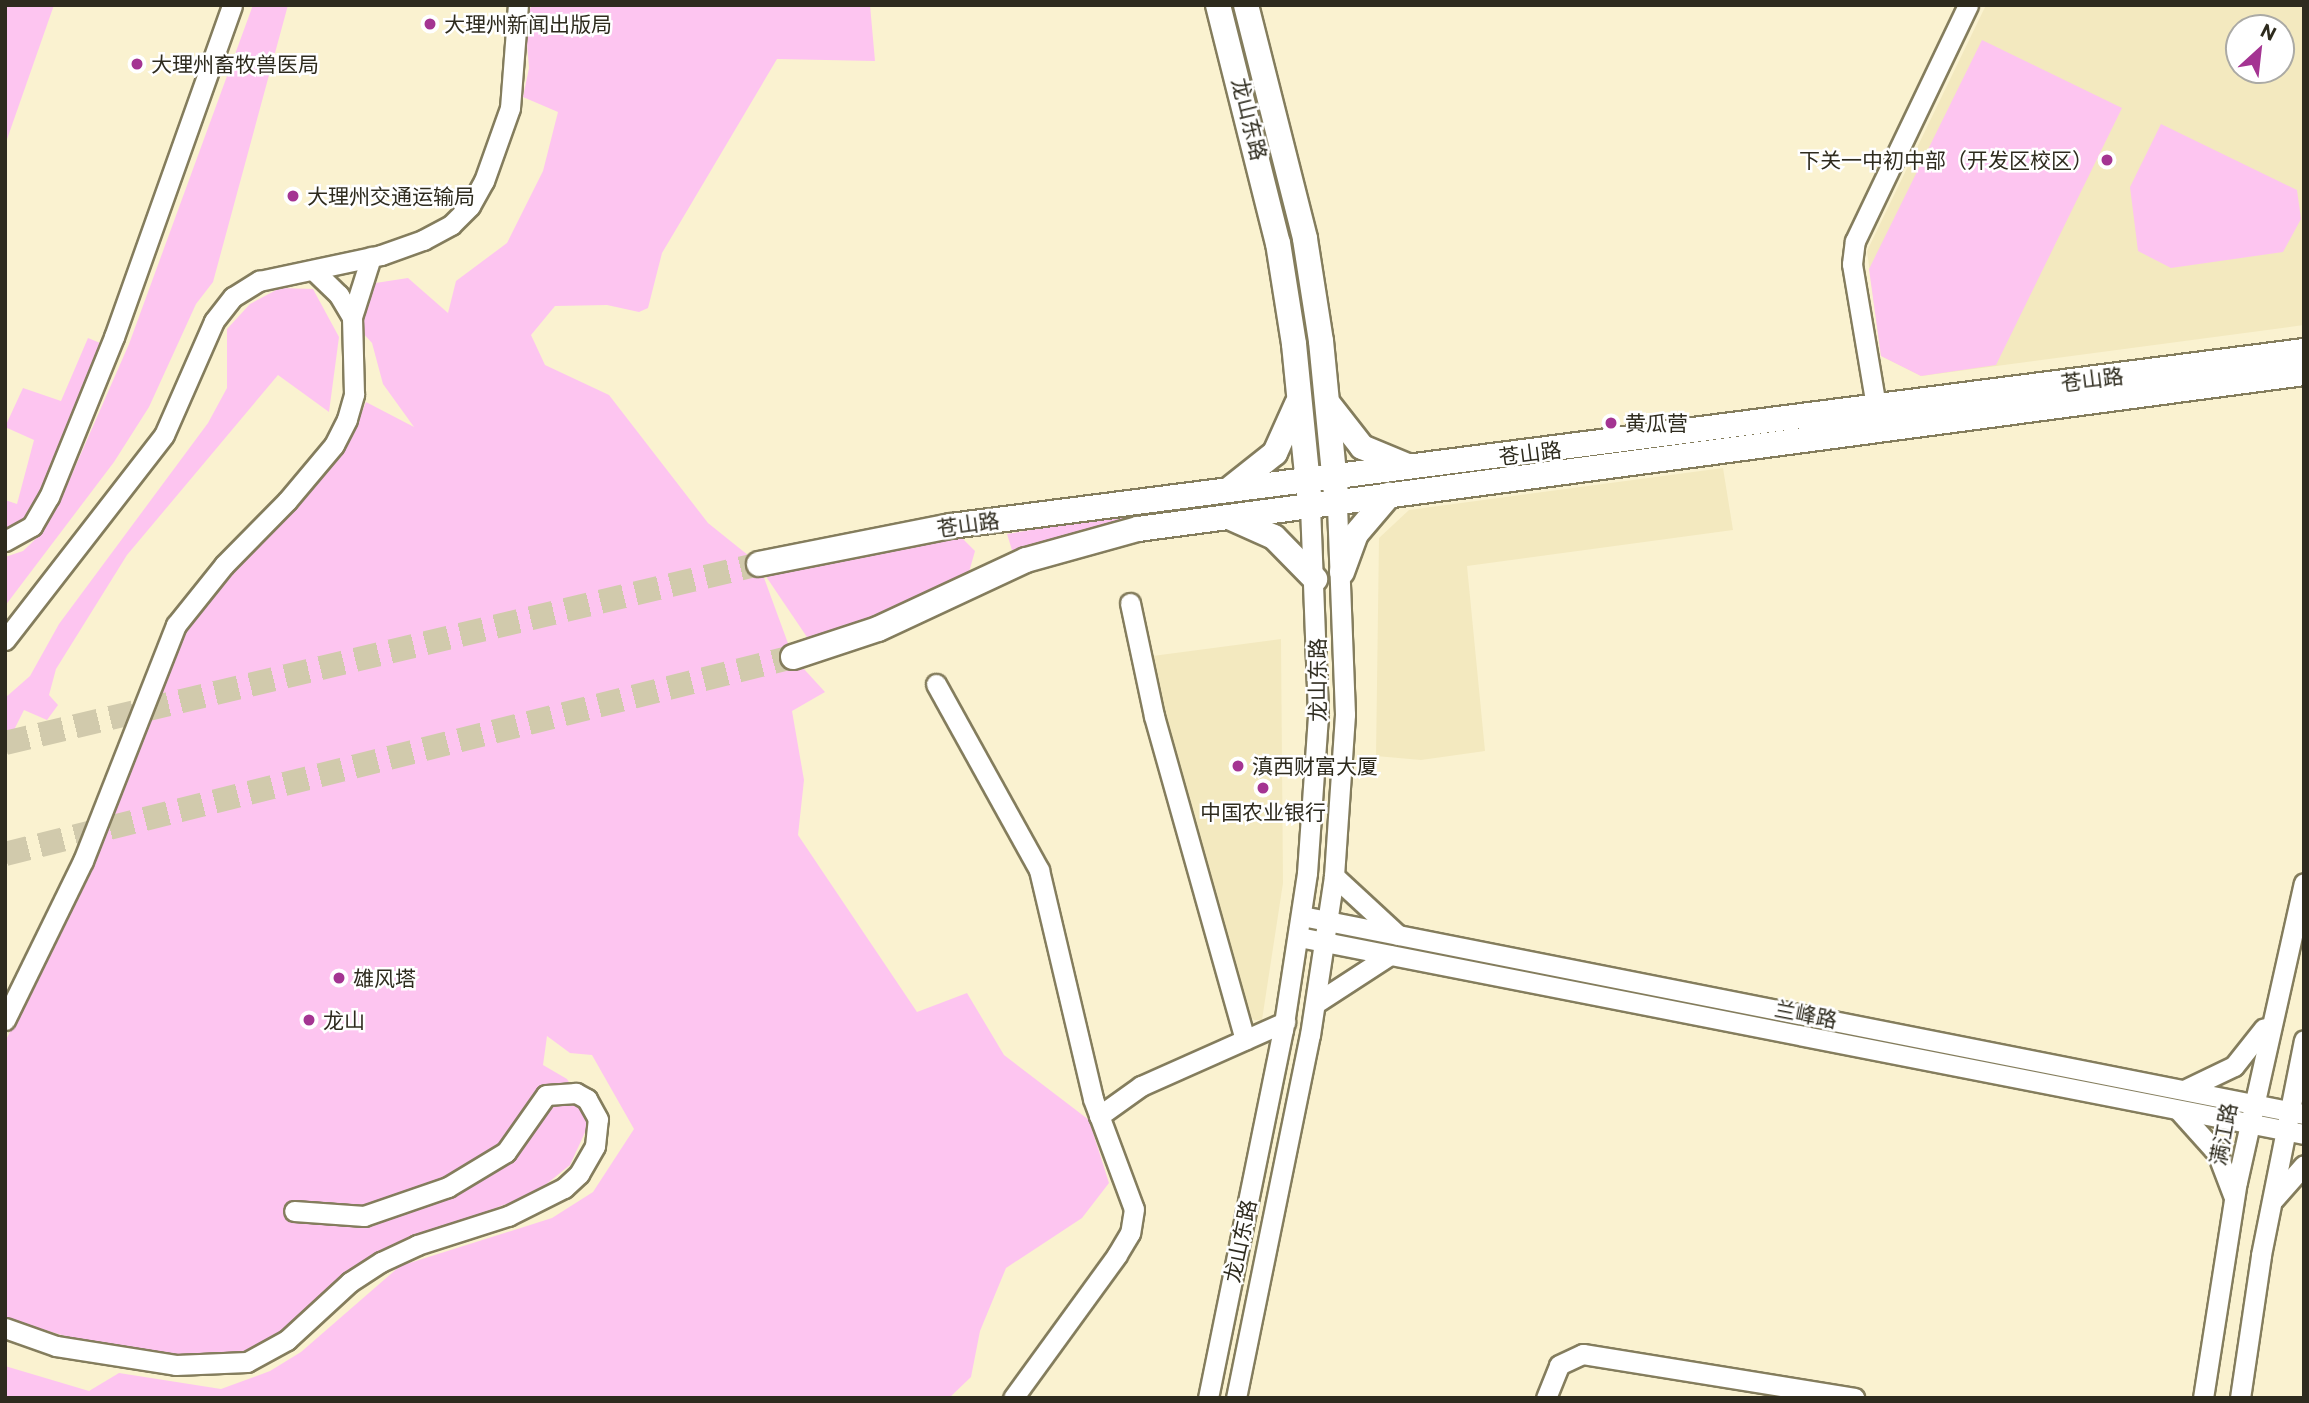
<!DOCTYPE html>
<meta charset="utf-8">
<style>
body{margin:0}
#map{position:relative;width:2309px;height:1403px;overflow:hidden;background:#faf2d0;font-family:Commissioner,"Noto Sans SC",sans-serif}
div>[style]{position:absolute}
.built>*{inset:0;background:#f3e9bf}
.green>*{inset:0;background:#fdc5f0}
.major-tunnel>*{height:24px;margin-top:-12px;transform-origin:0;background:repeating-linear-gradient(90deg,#d1caac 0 24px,transparent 0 36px)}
.roads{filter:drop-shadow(2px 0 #847d5d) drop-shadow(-2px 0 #847d5d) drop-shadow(0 2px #847d5d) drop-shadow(0 -2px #847d5d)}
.minor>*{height:19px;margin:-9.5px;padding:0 9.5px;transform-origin:9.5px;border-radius:9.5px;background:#fff}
.major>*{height:24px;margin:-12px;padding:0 12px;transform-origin:12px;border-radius:12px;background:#fff}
.dots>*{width:19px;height:19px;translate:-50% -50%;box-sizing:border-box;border:4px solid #fff;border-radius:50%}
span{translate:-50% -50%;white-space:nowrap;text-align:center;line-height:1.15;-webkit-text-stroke:5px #fff;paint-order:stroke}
.poi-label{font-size:21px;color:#2e2b1e}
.left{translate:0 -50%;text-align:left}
.right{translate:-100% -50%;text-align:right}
.street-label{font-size:21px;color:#2e2b1e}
.frame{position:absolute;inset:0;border:7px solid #2e2b1e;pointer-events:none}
.north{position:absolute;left:2225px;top:14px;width:70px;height:70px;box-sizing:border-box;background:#fff;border:2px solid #abaaa5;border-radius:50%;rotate:27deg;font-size:19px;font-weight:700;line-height:28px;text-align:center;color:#2e2b1e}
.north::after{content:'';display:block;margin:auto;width:24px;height:32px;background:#a43492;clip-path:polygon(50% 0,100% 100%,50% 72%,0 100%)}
</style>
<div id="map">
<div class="built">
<i style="clip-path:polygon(evenodd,1986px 5px,2304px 5px,2304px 325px,1921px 376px,1881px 356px,1867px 251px,1986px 5px,2239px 28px,2281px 28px,2281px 70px,2239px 70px,2239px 28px)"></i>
<i style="clip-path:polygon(1723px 468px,1733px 530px,1467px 566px,1485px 751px,1421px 760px,1376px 756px,1379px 538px,1409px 510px)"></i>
<i style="clip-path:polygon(1281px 639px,1283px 883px,1262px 1020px,1254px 1020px,1247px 1014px,1145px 657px)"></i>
</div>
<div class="green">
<i style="clip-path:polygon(5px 5px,54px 5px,5px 145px)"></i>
<i style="clip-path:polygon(253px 5px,288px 5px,213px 282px,196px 304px,149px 407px,114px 462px,5px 606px,5px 557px,23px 551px,43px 532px,65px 490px,129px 344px)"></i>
<i style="clip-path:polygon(532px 5px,870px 5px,875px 61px,777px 59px,662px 253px,648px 308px,639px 312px,607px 305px,555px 306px,531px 335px,545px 365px,609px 395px,708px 523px,759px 564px,793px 657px,825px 692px,792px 711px,804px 780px,798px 835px,917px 1012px,967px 993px,1004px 1055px,1089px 1120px,1109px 1183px,1082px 1218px,1006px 1268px,980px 1331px,971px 1377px,949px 1398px,5px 1398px,5px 1366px,89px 1391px,119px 1373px,221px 1389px,270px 1371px,301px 1352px,400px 1266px,552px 1218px,593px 1192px,634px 1129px,592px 1055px,570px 1053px,547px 1036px,543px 1065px,567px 1079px,586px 1109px,587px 1128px,570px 1165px,534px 1194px,381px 1250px,354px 1266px,277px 1334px,247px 1353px,177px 1356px,65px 1336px,5px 1318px,5px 1042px,70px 906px,187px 630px,204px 604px,328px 467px,351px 439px,366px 402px,414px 427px,383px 384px,372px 343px,361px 331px,369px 284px,408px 278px,448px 313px,456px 281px,507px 243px,543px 171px,558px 112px,523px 97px,529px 68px,525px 19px)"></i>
<i style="clip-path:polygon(1982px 40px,2122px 108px,1996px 365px,1921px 376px,1881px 356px,1869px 269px)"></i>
<i style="clip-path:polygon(2161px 124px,2297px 190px,2301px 219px,2283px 252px,2171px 268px,2138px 251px,2130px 187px)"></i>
<i style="clip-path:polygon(280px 288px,313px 289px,339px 337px,329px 412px,278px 375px,127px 555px,56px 669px,49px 695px,58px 705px,47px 720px,24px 710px,5px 748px,5px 698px,30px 676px,59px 624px,208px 423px,227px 388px,227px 329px,250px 304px)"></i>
<i style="clip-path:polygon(88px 338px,105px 345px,33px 510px,16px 529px,5px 533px,5px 500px,17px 504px,34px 440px,5px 427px,23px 388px,61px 401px)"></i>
<i style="clip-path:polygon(1225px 498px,1223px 506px,1018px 552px,1012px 550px,1007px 534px)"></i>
<i style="clip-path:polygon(960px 536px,975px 551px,969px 572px,888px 613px,811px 643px,765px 575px)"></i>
</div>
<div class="major-tunnel">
<i style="left:5px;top:743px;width:775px;rotate:-13.35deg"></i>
<i style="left:5px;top:854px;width:812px;rotate:-14.04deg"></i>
</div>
<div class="roads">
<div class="minor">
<i style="left:352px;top:317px;width:63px;rotate:-72.4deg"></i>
<i style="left:1876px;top:406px;width:144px;rotate:-99.6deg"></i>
<i style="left:1852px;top:264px;width:23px;rotate:-83deg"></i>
<i style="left:1855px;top:241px;width:262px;rotate:-64.4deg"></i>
<i style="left:5px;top:541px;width:31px;rotate:-29deg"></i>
<i style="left:32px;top:526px;width:34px;rotate:-60deg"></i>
<i style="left:49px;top:497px;width:173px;rotate:-67.9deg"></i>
<i style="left:114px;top:337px;width:352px;rotate:-70.4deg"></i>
<i style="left:1130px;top:603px;width:116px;rotate:78deg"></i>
<i style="left:1154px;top:716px;width:336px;rotate:74.3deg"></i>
<i style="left:5px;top:640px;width:259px;rotate:-52.2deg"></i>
<i style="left:164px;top:435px;width:124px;rotate:-66.3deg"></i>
<i style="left:214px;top:321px;width:31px;rotate:-52deg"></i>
<i style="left:233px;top:297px;width:31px;rotate:-32deg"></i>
<i style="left:259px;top:281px;width:125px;rotate:-12deg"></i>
<i style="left:381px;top:255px;width:45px;rotate:-19.7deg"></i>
<i style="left:423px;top:240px;width:32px;rotate:-28deg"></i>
<i style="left:451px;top:225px;width:27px;rotate:-45deg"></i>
<i style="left:470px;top:206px;width:29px;rotate:-61deg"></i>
<i style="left:484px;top:181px;width:77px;rotate:-70.4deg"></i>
<i style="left:510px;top:108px;width:103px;rotate:-85.6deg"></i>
<i style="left:936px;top:684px;width:213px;rotate:61deg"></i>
<i style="left:1039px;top:870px;width:235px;rotate:76.7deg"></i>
<i style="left:1093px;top:1099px;width:117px;rotate:69.6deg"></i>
<i style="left:1134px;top:1209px;width:24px;rotate:99deg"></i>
<i style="left:1130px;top:1233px;width:26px;rotate:121deg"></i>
<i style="left:1117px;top:1255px;width:177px;rotate:126deg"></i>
<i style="left:1334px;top:876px;width:87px;rotate:42.7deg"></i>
<i style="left:1302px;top:916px;width:1021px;rotate:11.18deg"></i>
<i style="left:1299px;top:937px;width:1024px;rotate:11.09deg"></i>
<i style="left:1316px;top:1003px;width:88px;rotate:-33deg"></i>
<i style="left:5px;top:1020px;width:177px;rotate:-63.9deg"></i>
<i style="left:83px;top:861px;width:254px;rotate:-68.5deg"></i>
<i style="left:176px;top:625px;width:77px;rotate:-51.3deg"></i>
<i style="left:224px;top:565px;width:90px;rotate:-45.5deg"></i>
<i style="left:287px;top:501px;width:73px;rotate:-50deg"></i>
<i style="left:334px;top:445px;width:29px;rotate:-63deg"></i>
<i style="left:347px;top:419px;width:26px;rotate:-74deg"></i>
<i style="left:354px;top:394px;width:77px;rotate:-91.5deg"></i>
<i style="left:352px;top:317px;width:26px;rotate:-121deg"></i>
<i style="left:339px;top:295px;width:35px;rotate:-136deg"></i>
<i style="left:2186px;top:1089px;width:53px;rotate:-25.6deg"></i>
<i style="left:2234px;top:1066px;width:48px;rotate:-51.7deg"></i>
<i style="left:2179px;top:1111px;width:57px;rotate:47.9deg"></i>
<i style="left:2217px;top:1153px;width:45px;rotate:69.1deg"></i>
<i style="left:1099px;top:1116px;width:52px;rotate:-35.5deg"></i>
<i style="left:1141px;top:1086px;width:158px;rotate:-24deg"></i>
<i style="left:2274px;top:1199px;width:45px;rotate:-48.6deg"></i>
<i style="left:5px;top:1328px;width:54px;rotate:19.4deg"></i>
<i style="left:56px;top:1346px;width:121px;rotate:9deg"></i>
<i style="left:176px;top:1365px;width:71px;rotate:-2.4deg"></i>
<i style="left:247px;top:1362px;width:46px;rotate:-28.8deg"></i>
<i style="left:287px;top:1340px;width:86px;rotate:-42.6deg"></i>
<i style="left:350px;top:1282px;width:37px;rotate:-33deg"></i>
<i style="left:381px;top:1262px;width:40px;rotate:-25deg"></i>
<i style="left:417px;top:1245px;width:96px;rotate:-17.7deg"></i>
<i style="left:508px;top:1216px;width:63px;rotate:-26.6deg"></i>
<i style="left:564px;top:1188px;width:21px;rotate:-43deg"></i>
<i style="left:579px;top:1174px;width:32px;rotate:-60deg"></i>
<i style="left:595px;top:1146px;width:27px;rotate:-84deg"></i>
<i style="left:598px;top:1119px;width:23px;rotate:-119deg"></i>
<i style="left:587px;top:1099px;width:13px;rotate:-151deg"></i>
<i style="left:576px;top:1093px;width:30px;rotate:176deg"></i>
<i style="left:546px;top:1095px;width:70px;rotate:125.1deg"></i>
<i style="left:506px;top:1152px;width:68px;rotate:148.9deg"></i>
<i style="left:448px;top:1187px;width:89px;rotate:161deg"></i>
<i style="left:364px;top:1216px;width:70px;rotate:-175.9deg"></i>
<i style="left:1208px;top:1398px;width:376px;rotate:-78.5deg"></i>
<i style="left:1283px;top:1030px;width:159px;rotate:-81.3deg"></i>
<i style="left:1307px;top:873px;width:159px;rotate:-86deg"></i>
<i style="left:1318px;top:714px;width:209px;rotate:-92.2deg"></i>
<i style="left:1236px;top:1398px;width:370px;rotate:-78.5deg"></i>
<i style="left:1310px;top:1035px;width:161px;rotate:-81.4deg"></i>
<i style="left:1334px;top:876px;width:162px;rotate:-86.1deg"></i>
<i style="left:1345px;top:714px;width:213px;rotate:-92.2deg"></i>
<i style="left:1546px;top:1398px;width:35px;rotate:-68deg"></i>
<i style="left:1559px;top:1365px;width:26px;rotate:-25deg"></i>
<i style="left:1583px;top:1354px;width:275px;rotate:9.2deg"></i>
<i style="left:2203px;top:1398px;width:219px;rotate:-81.1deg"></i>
<i style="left:2237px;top:1182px;width:306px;rotate:-77.4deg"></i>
<i style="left:2240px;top:1398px;width:145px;rotate:-81.6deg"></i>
<i style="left:2261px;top:1255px;width:219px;rotate:-78.7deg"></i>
</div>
<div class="major">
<i style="left:1218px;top:5px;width:245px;rotate:75.9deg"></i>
<i style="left:1278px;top:243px;width:102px;rotate:81deg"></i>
<i style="left:1294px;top:344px;width:152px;rotate:84.3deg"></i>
<i style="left:1246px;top:5px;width:241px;rotate:75.8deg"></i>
<i style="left:1305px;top:239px;width:103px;rotate:81.1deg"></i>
<i style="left:1321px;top:341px;width:154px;rotate:84.4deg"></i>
<i style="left:1330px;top:406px;width:52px;rotate:52deg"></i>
<i style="left:1362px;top:447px;width:47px;rotate:22.7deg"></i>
<i style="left:1231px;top:488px;width:56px;rotate:-38.5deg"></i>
<i style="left:1275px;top:453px;width:54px;rotate:-65.8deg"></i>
<i style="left:1229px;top:517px;width:49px;rotate:24deg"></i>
<i style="left:1274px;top:537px;width:59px;rotate:45.7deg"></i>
<i style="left:759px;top:564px;width:196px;rotate:-11.2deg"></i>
<i style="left:951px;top:526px;width:1364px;rotate:-7.37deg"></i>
<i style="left:1342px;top:572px;width:40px;rotate:-69.8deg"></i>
<i style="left:1356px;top:534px;width:52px;rotate:-49.6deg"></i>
<i style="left:793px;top:657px;width:89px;rotate:-18.2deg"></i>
<i style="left:878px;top:629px;width:163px;rotate:-25deg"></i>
<i style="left:1026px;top:560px;width:116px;rotate:-15.5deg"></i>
<i style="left:1138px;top:529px;width:1176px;rotate:-7.62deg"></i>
</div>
</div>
<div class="dots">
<i style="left:430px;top:24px;background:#a43492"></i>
<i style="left:137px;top:64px;background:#a43492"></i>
<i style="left:2107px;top:160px;background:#a43492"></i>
<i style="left:293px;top:196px;background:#a43492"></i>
<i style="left:1611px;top:423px;background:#a43492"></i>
<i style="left:1238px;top:766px;background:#a43492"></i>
<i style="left:1263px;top:788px;background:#a43492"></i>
<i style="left:339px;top:978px;background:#a43492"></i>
<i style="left:309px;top:1020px;background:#a43492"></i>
</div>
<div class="poi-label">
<span class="left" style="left:444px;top:24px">大理州新闻出版局</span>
<span class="left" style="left:151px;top:64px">大理州畜牧兽医局</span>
<span class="right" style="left:2093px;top:160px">下关一中初中部（开发区校区）</span>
<span class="left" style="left:307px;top:196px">大理州交通运输局</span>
<span class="left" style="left:1625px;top:423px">黄瓜营</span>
<span class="left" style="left:1252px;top:766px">滇西财富大厦</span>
<span style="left:1263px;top:812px">中国农业银行</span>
<span class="left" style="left:353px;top:978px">雄风塔</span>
<span class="left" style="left:323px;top:1020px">龙山</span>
</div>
<div class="street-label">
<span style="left:1250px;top:119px;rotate:76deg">龙山东路</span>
<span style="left:2092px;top:379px;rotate:-7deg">苍山路</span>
<span style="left:1530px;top:453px;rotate:-7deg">苍山路</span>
<span style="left:968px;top:524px;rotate:-8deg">苍山路</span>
<span style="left:1317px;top:680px;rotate:-90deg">龙山东路</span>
<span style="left:1806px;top:1014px;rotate:11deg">兰峰路</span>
<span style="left:2223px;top:1134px;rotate:-79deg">满江路</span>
<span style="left:1240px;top:1241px;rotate:-78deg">龙山东路</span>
</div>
<div class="frame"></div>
<div class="north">N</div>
</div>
